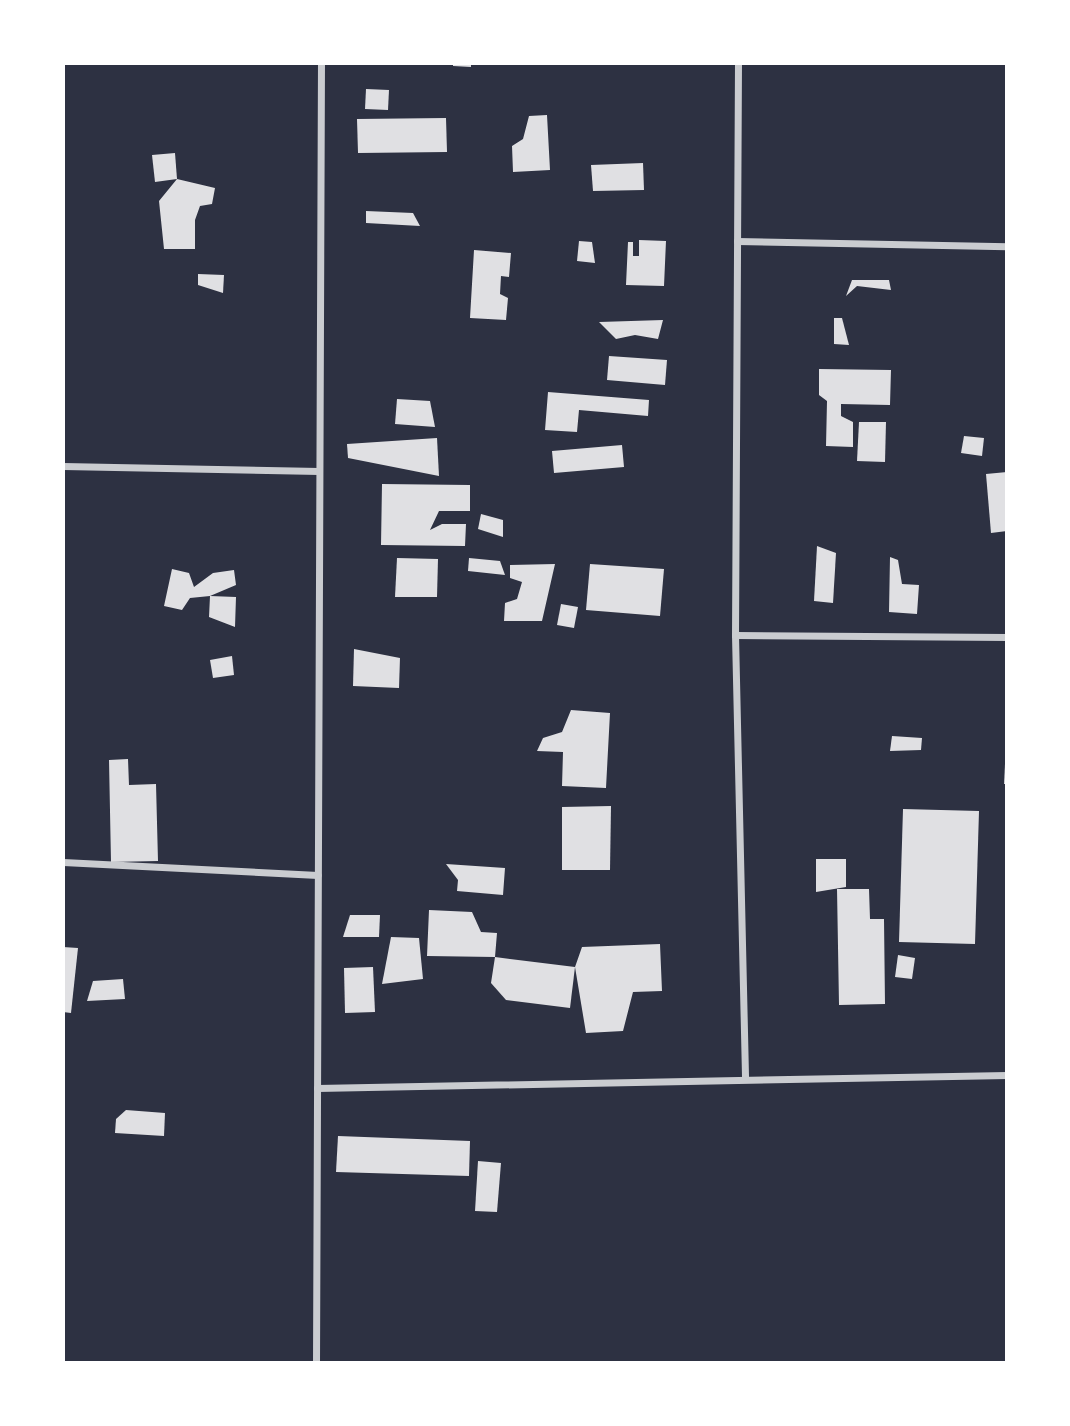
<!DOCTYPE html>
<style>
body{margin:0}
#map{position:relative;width:1070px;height:1426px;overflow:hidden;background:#2d3142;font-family:"IBM Plex Serif",serif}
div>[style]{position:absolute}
.building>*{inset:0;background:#e0e0e3}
.minor>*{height:7px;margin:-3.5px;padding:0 3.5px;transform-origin:3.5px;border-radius:3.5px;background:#caccd0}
span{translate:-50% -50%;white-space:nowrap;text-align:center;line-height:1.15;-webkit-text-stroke:7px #fff;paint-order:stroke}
.frame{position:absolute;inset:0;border:65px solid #fff;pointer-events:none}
</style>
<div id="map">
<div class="building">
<i style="clip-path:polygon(453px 63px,471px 63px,471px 67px,453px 66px)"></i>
<i style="clip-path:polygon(366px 89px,389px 90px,388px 110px,365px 109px)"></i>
<i style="clip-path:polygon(547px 115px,550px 170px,513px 172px,512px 146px,523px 139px,529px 116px)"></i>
<i style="clip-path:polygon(446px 118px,447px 152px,358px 153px,357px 119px)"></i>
<i style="clip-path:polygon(175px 153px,177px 179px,155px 182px,152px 155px)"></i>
<i style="clip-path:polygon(643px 163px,644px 190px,593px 191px,591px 165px)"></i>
<i style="clip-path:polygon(177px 179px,215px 188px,212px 204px,200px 206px,195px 220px,195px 249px,164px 249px,159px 201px)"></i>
<i style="clip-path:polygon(366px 211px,413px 213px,420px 226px,366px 223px)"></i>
<i style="clip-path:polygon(639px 240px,666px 241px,664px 286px,626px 285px,628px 242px,633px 242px,633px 256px,639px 256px)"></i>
<i style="clip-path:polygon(579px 241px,592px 242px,595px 263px,577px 261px)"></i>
<i style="clip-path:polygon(474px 250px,511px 253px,509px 277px,501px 276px,500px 294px,508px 298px,506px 320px,470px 318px)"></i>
<i style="clip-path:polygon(198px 274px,224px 275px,223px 293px,198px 285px)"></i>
<i style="clip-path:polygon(852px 280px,889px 280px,891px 290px,857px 286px,846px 296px)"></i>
<i style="clip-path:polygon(834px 318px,842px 318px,849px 345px,834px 344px)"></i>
<i style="clip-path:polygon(663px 320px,658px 339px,635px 335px,616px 339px,599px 322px)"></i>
<i style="clip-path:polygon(609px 356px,667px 360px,665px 385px,607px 380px)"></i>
<i style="clip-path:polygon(819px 369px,891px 370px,890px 405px,841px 404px,841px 416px,853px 422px,853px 447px,826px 446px,827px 401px,819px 395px)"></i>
<i style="clip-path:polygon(548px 392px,649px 400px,648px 416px,579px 410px,577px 432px,545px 430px)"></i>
<i style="clip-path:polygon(397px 399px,430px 401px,435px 427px,395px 424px)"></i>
<i style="clip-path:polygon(859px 422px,886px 422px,885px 462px,857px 461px)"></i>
<i style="clip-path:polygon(964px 436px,984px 438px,982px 456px,961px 453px)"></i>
<i style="clip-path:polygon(437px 438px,439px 476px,348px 458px,347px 444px)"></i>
<i style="clip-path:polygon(622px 445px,624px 467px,554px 473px,552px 451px)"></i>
<i style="clip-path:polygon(1007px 472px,1007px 531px,991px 533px,986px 474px)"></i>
<i style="clip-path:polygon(382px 484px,470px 485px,470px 511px,439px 511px,430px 530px,442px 524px,466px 524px,465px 546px,381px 545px)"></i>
<i style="clip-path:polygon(481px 514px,503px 520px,503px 537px,478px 529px)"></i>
<i style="clip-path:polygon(817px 546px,836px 553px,833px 603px,814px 601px)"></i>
<i style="clip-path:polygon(890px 557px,898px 560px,902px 584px,919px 585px,917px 614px,889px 612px)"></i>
<i style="clip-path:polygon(397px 558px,438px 559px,437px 597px,395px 597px)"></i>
<i style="clip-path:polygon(469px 558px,500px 561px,505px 575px,468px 571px)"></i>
<i style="clip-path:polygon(555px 564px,542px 621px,504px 621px,505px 603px,517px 599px,522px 582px,510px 578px,510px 565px)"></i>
<i style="clip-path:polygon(590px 564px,664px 569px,660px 616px,586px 610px)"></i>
<i style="clip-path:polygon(172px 569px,189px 573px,194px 587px,213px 573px,234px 570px,236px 585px,210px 596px,236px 597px,235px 627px,209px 617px,210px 596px,190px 598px,182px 610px,164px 606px)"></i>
<i style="clip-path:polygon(561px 604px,578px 607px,574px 628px,557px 625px)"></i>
<i style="clip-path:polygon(354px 649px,400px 658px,399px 688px,353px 686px)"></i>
<i style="clip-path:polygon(232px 656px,234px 675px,213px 678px,210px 660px)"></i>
<i style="clip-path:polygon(571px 710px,610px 713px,606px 788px,562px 786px,563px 752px,537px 751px,543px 738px,562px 732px)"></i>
<i style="clip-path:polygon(892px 736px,922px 738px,921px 750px,890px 751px)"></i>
<i style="clip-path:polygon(128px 759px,129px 785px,156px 784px,158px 861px,111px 862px,109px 760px)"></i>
<i style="clip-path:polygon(1005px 764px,1007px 765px,1007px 784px,1004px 784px)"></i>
<i style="clip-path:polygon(611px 806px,610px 870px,562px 870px,562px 807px)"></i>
<i style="clip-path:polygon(903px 809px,979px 811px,975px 944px,899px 942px)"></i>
<i style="clip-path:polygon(816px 859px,846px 859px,846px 887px,816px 892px)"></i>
<i style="clip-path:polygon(446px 864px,505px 868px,503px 895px,457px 891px,458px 880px)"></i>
<i style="clip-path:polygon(837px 889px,869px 889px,870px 919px,884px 919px,885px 1004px,839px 1005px)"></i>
<i style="clip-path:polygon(429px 910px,472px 912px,481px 932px,497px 933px,495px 957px,427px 956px)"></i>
<i style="clip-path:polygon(350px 915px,380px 915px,379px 937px,343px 937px)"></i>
<i style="clip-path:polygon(391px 937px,419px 938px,423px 979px,382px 984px)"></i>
<i style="clip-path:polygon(660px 944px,662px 991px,633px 992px,623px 1031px,586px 1033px,575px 967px,582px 947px)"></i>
<i style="clip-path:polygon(63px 947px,78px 948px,71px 1013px,63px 1012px)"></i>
<i style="clip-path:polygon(898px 955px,915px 958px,912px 979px,895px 977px)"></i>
<i style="clip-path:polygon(495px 957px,575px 967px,570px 1008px,506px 1000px,491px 983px)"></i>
<i style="clip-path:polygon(373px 967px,375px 1012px,345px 1013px,344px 968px)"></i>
<i style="clip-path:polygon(123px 979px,125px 999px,87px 1001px,93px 981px)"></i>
<i style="clip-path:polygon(126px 1110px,165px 1113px,164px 1136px,115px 1133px,116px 1119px)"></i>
<i style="clip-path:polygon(338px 1136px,470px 1141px,469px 1176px,336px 1172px)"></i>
<i style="clip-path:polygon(478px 1161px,501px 1163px,497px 1212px,475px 1211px)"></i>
</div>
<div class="minor">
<i style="left:738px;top:63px;width:572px;rotate:90.3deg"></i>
<i style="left:735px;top:635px;width:443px;rotate:88.7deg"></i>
<i style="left:737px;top:241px;width:270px;rotate:1.1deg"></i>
<i style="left:63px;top:466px;width:256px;rotate:1.1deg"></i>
<i style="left:735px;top:635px;width:272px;rotate:0.4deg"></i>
<i style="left:63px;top:862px;width:255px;rotate:2.9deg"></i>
<i style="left:317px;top:1088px;width:690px;rotate:-1.08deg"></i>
<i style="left:316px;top:1363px;width:1300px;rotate:-89.78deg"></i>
</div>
<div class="frame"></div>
</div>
